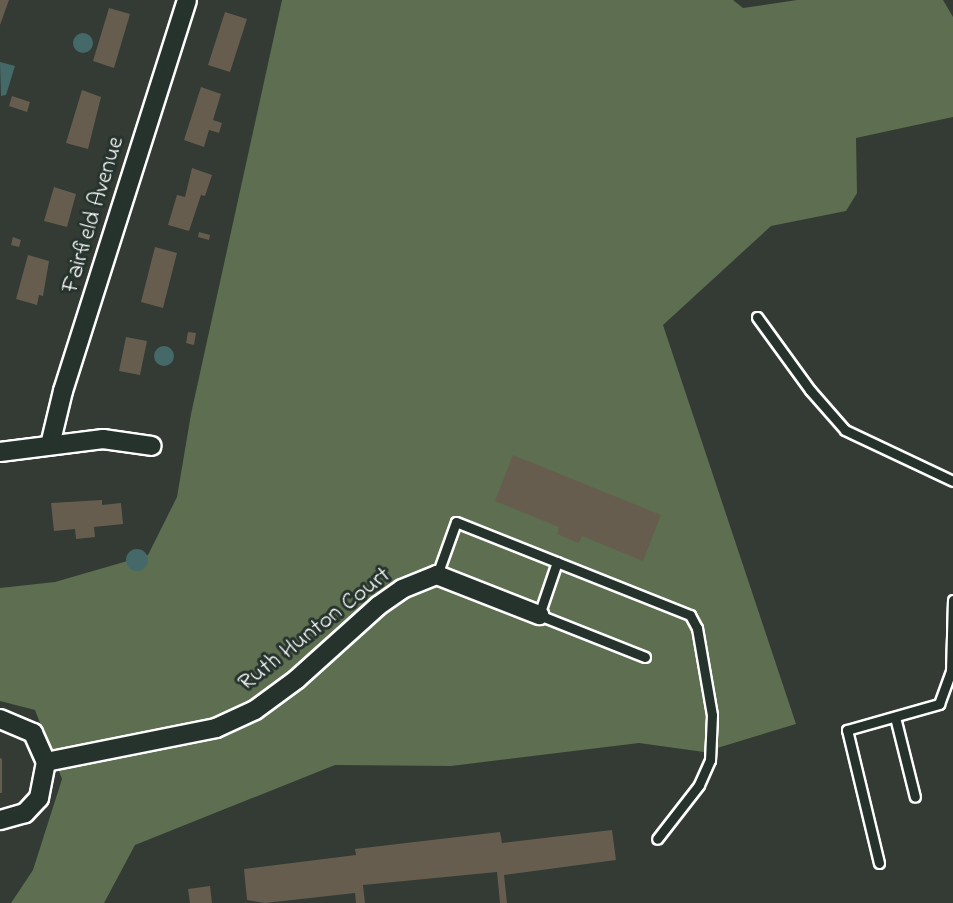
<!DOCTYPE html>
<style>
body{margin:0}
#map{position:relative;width:953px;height:903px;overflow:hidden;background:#333b34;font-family:"Indie Flower",sans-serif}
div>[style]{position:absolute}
.green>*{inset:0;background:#5e6e50}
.water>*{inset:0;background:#446968}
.round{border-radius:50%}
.building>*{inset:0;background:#665d4f}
.roads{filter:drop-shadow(2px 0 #fff) drop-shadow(-2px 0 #fff) drop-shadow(0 2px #fff) drop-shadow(0 -2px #fff)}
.lane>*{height:9px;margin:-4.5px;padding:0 4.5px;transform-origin:4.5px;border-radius:4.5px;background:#26332d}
.street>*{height:18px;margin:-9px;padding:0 9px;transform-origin:9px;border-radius:9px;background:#26332d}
span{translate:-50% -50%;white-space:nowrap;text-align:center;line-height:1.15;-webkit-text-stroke:6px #26332d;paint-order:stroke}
.street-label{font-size:24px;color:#fff}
</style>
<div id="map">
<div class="green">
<i style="clip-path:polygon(282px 0,733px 0,743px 8px,797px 0,943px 0,953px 17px,953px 117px,856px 138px,857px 193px,846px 211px,771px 226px,663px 325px,796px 724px,704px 752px,639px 743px,451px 766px,335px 765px,135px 845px,104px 903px,11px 903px,33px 870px,62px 779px,35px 710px,0 701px,0 588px,55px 582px,148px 555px,177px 497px,191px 414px)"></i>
</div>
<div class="water">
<i class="round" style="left:73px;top:33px;width:20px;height:20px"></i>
<i style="clip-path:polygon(0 62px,15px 66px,6px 95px,1px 96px)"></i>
<i class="round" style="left:154px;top:346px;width:20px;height:20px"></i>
<i class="round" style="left:126px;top:549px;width:22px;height:22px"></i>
</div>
<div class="building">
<i style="clip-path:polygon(0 0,9px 0,0 25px)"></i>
<i style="clip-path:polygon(109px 8px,130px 14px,114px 68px,93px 61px)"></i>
<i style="clip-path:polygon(225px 12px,247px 19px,230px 72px,208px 65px)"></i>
<i style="clip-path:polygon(201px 87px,221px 94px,213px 120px,222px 123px,219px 133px,209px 130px,204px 147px,184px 140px)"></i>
<i style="clip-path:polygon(82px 90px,101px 97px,88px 149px,66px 143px)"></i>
<i style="clip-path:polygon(12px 96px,30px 102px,27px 112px,9px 106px)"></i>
<i style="clip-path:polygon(192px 168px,212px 175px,205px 196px,201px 195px,189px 231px,168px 225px,177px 195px,185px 197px)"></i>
<i style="clip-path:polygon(54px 187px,76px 194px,67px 227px,44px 221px)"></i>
<i style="clip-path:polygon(199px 232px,210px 235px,209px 240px,198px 237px)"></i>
<i style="clip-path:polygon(13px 237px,21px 240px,19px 247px,11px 245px)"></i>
<i style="clip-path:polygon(155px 247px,177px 253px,163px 308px,141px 302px)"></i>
<i style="clip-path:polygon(28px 255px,49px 261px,43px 296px,39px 295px,37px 305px,16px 299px)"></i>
<i style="clip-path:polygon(188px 332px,196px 333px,194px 345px,186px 343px)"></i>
<i style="clip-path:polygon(126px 337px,147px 341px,140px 375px,119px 371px)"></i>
<i style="clip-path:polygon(513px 455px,661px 515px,643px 561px,582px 536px,579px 543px,557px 534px,559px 527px,495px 501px)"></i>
<i style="clip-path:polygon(102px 500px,102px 505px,121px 503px,123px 524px,94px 527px,95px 537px,76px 539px,75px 529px,54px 531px,51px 503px)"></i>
<i style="clip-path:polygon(0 758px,2px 759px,2px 793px,0 793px)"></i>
<i style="clip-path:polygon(612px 830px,616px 860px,504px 875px,507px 903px,500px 903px,497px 872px,363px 885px,365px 903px,356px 903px,355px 893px,265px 903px,247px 900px,244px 869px,356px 855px,355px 849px,500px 832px,502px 843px)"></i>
<i style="clip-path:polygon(210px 886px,212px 903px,190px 903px,188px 889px)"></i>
</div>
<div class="roads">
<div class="lane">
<i style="left:757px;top:317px;width:90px;rotate:54deg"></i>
<i style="left:810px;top:390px;width:53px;rotate:48.8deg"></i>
<i style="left:845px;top:430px;width:119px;rotate:25.3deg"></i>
<i style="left:557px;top:562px;width:56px;rotate:108.8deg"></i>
<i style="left:539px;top:615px;width:114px;rotate:21.6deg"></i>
<i style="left:437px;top:575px;width:56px;rotate:-70.3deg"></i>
<i style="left:456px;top:522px;width:252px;rotate:21.7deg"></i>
<i style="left:690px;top:615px;width:15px;rotate:62deg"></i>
<i style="left:697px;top:628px;width:88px;rotate:80.2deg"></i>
<i style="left:712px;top:715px;width:45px;rotate:92.5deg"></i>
<i style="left:710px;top:760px;width:27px;rotate:114deg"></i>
<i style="left:699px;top:785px;width:68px;rotate:127.9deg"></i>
<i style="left:895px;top:717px;width:82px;rotate:76deg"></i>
<i style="left:879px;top:863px;width:137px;rotate:-103.5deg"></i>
<i style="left:847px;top:730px;width:96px;rotate:-15.8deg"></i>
<i style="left:939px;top:704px;width:35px;rotate:-70deg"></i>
<i style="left:951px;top:671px;width:71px;rotate:-88.4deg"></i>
</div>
<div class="street">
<i style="left:50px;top:445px;width:56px;rotate:-76.5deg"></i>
<i style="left:63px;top:391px;width:410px;rotate:-72.4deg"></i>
<i style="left:0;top:452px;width:104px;rotate:-7.2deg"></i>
<i style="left:103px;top:439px;width:49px;rotate:8.1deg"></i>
<i style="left:0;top:719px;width:36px;rotate:23deg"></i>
<i style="left:33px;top:733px;width:32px;rotate:66deg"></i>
<i style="left:46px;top:762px;width:37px;rotate:101deg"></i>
<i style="left:39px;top:798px;width:21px;rotate:133deg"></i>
<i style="left:25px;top:813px;width:26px;rotate:164deg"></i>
<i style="left:46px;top:762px;width:173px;rotate:-11.3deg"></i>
<i style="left:216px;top:728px;width:43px;rotate:-24.8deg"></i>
<i style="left:255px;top:710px;width:52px;rotate:-36.4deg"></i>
<i style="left:297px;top:679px;width:109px;rotate:-42deg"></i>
<i style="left:378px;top:606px;width:29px;rotate:-35deg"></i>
<i style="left:402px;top:589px;width:38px;rotate:-22deg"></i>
<i style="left:437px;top:575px;width:110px;rotate:21.4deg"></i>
</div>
</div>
<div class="street-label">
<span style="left:94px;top:215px;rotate:-73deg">Fairfield Avenue</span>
<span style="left:315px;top:630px;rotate:-38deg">Ruth Hunton Court</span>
</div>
</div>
